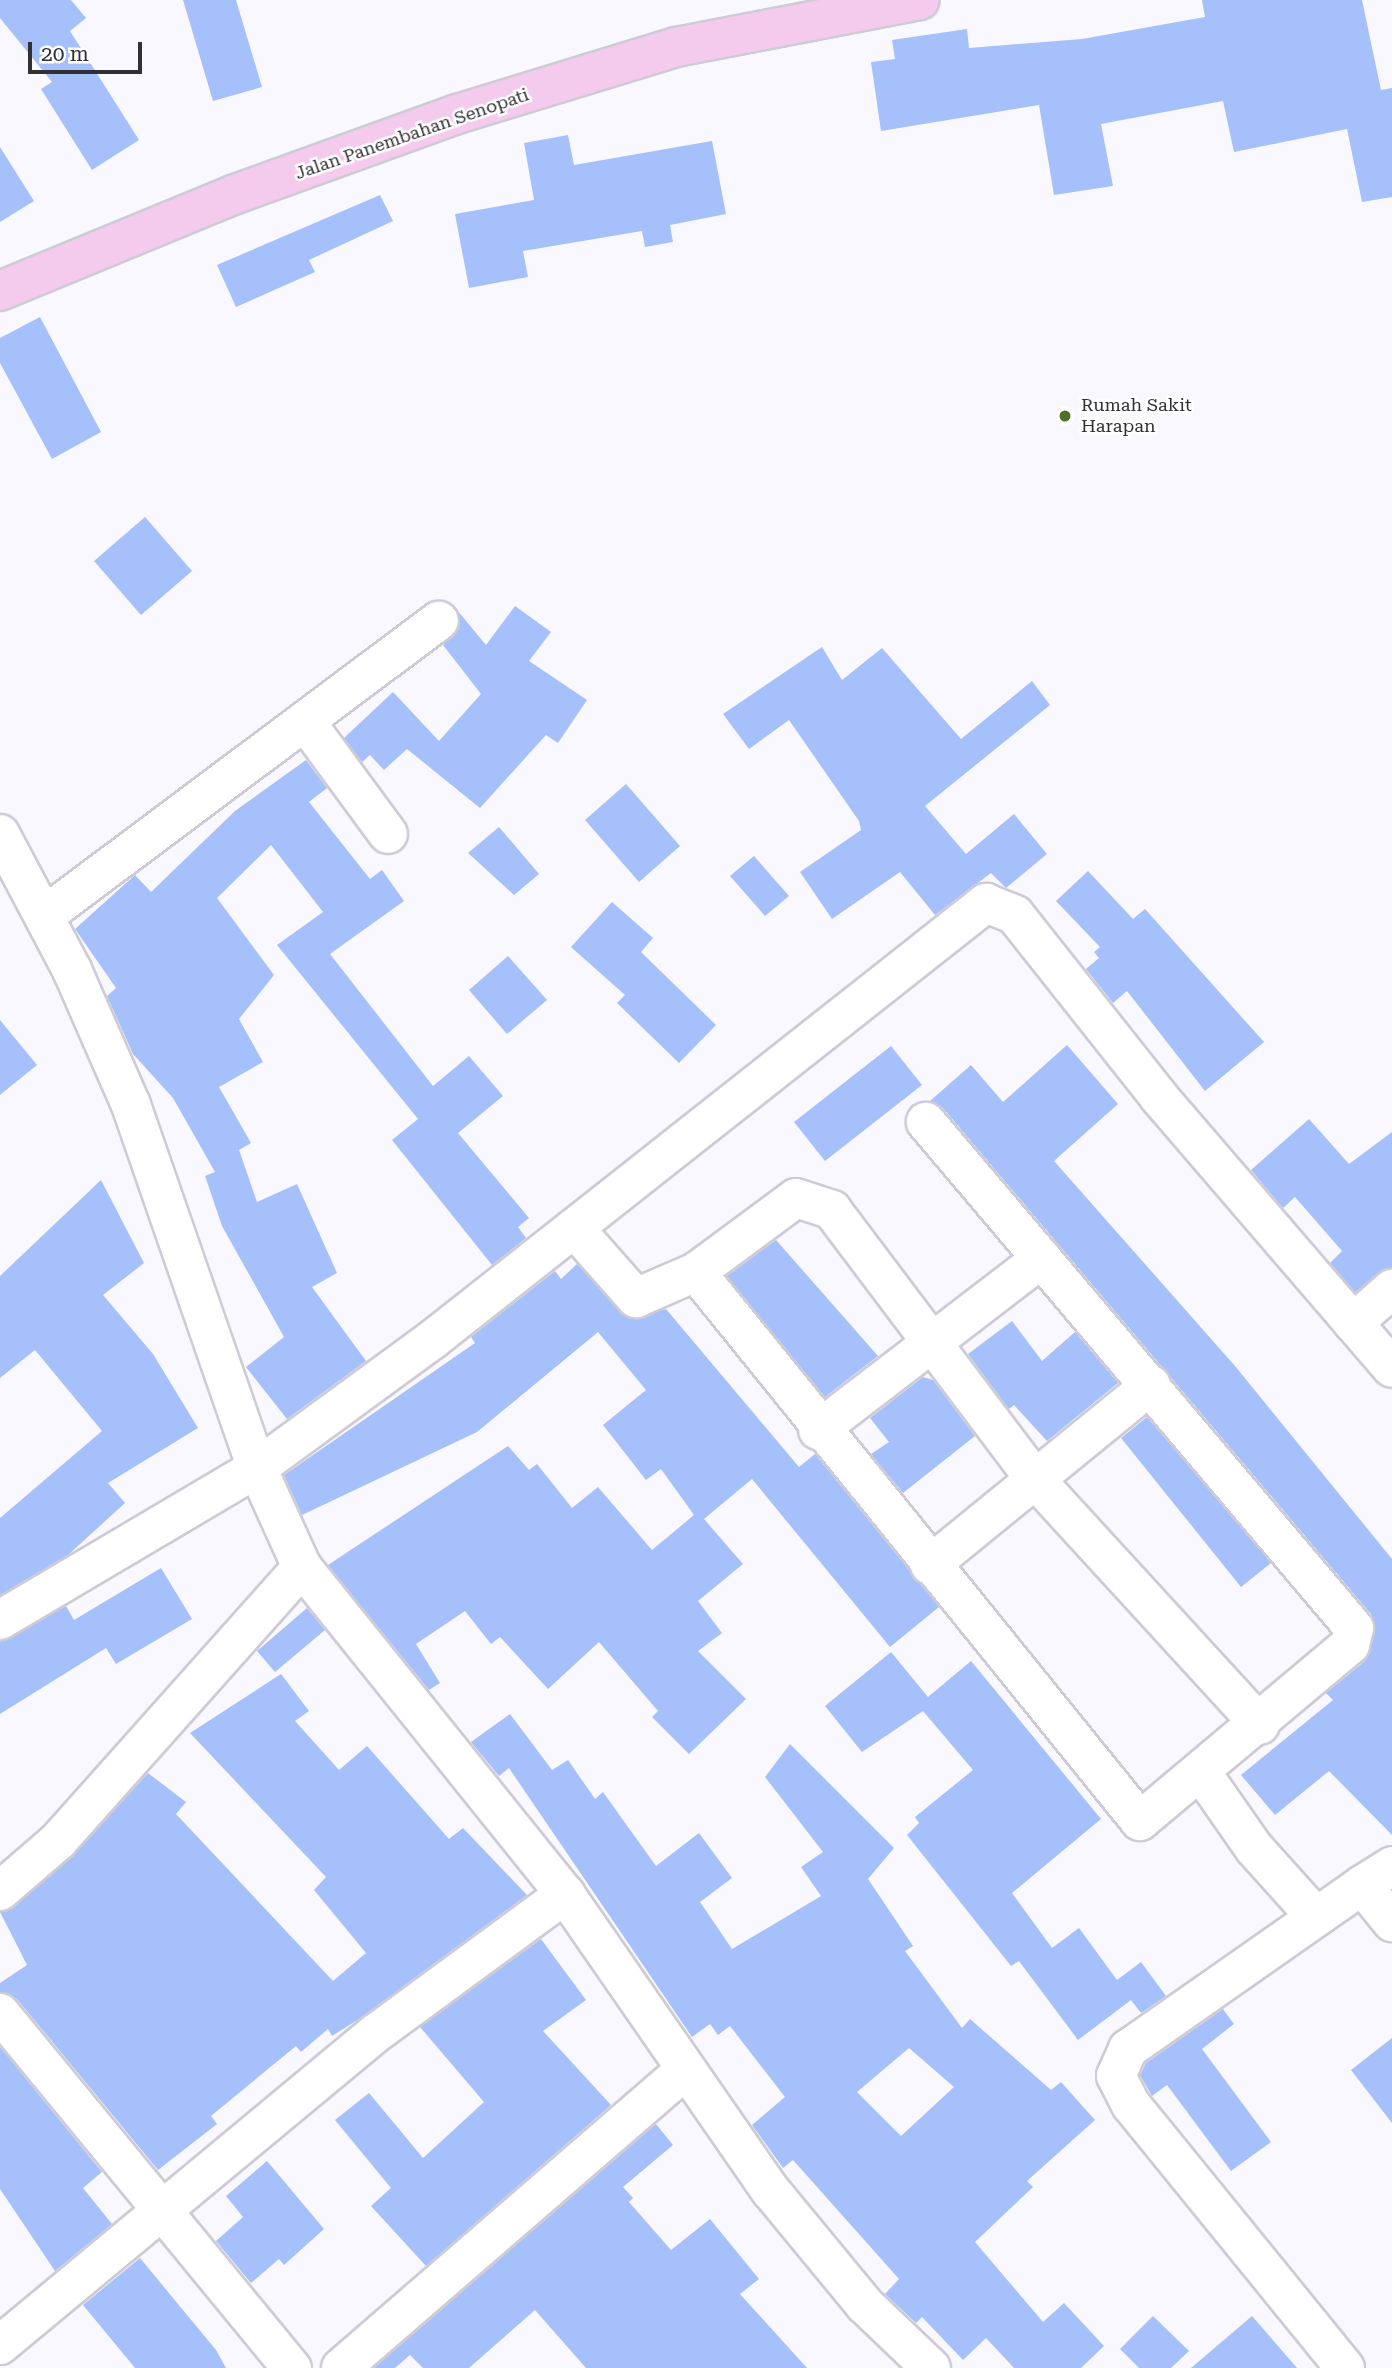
<!DOCTYPE html>
<style>
body{margin:0}
#map{position:relative;width:1392px;height:2368px;overflow:hidden;background:#f9f8fe;font-family:"Roboto Serif",serif}
div>[style]{position:absolute}
.building>*{inset:0;background:#a5c0fa}
.roads{filter:drop-shadow(2px 0 #cecbd6) drop-shadow(-2px 0 #cecbd6) drop-shadow(0 2px #cecbd6) drop-shadow(0 -2px #cecbd6)}
.minor>*{height:38px;margin:-19px;padding:0 19px;transform-origin:19px;border-radius:19px;background:#fff}
.major>*{height:38px;margin:-19px;padding:0 19px;transform-origin:19px;border-radius:19px;background:#f4cbed}
.dots>*{width:19px;height:19px;translate:-50% -50%;box-sizing:border-box;border:4px solid #fff;border-radius:50%}
span{translate:-50% -50%;white-space:nowrap;text-align:center;line-height:1.15;-webkit-text-stroke:5px #fff;paint-order:stroke}
.street-label{font-size:18px;color:#313034}
.poi-label{font-size:18px;color:#313034}
.left{translate:0 -50%;text-align:left}
.scale{position:absolute;left:28px;top:42px;width:114px;height:32px;box-sizing:border-box;border:4px solid #313034;border-top:0;padding-left:9px;font-size:21px;line-height:24px;white-space:nowrap;color:#313034;-webkit-text-stroke:5px #fff;paint-order:stroke}
</style>
<div id="map">
<div class="building">
<i style="clip-path:polygon(0 0,71px 0,86px 18px,70px 31px,139px 140px,92px 170px,41px 89px,52px 82px,0 18px)"></i>
<i style="clip-path:polygon(183px 0,236px 0,262px 87px,213px 101px)"></i>
<i style="clip-path:polygon(1202px 0,1362px 0,1381px 90px,1392px 88px,1392px 197px,1362px 202px,1347px 129px,1234px 152px,1223px 101px,1101px 124px,1113px 186px,1054px 195px,1039px 105px,881px 131px,871px 62px,895px 59px,892px 40px,967px 29px,969px 48px,1082px 39px,1205px 17px)"></i>
<i style="clip-path:polygon(568px 135px,574px 165px,712px 141px,726px 214px,670px 225px,673px 242px,645px 247px,642px 231px,523px 251px,528px 277px,469px 288px,455px 214px,534px 200px,524px 143px)"></i>
<i style="clip-path:polygon(0 147px,34px 201px,0 222px)"></i>
<i style="clip-path:polygon(380px 195px,393px 221px,309px 260px,315px 272px,236px 307px,217px 265px)"></i>
<i style="clip-path:polygon(40px 317px,101px 432px,52px 459px,0 363px,0 338px)"></i>
<i style="clip-path:polygon(145px 517px,192px 571px,141px 615px,94px 561px)"></i>
<i style="clip-path:polygon(515px 606px,551px 632px,529px 661px,587px 700px,558px 743px,546px 735px,480px 808px,407px 749px,384px 770px,370px 755px,362px 762px,344px 738px,393px 692px,439px 741px,481px 694px,443px 645px,459px 629px,457px 610px,486px 645px)"></i>
<i style="clip-path:polygon(822px 647px,842px 680px,882px 648px,961px 739px,1032px 681px,1050px 705px,925px 806px,966px 854px,1014px 814px,1047px 854px,1006px 888px,991px 873px,935px 915px,900px 872px,832px 919px,800px 872px,861px 830px,859px 821px,789px 720px,749px 749px,723px 714px)"></i>
<i style="clip-path:polygon(306px 760px,327px 788px,309px 802px,370px 879px,382px 870px,404px 901px,330px 954px,433px 1086px,469px 1056px,503px 1096px,458px 1133px,529px 1218px,518px 1227px,526px 1238px,492px 1265px,392px 1140px,418px 1119px,277px 945px,323px 912px,271px 845px,217px 898px,274px 975px,239px 1019px,263px 1062px,219px 1087px,251px 1143px,239px 1150px,257px 1202px,297px 1184px,337px 1273px,312px 1287px,366px 1361px,287px 1419px,246px 1367px,284px 1337px,222px 1226px,205px 1176px,215px 1172px,173px 1098px,133px 1054px,107px 996px,116px 988px,75px 929px,135px 875px,151px 892px,235px 811px)"></i>
<i style="clip-path:polygon(626px 784px,680px 846px,639px 882px,585px 820px)"></i>
<i style="clip-path:polygon(499px 827px,539px 874px,514px 895px,468px 853px)"></i>
<i style="clip-path:polygon(754px 856px,789px 896px,765px 916px,730px 876px)"></i>
<i style="clip-path:polygon(1088px 871px,1133px 919px,1145px 909px,1264px 1042px,1205px 1091px,1127px 991px,1113px 1003px,1086px 969px,1099px 958px,1094px 952px,1100px 947px,1056px 901px)"></i>
<i style="clip-path:polygon(612px 902px,653px 938px,641px 952px,716px 1025px,679px 1063px,617px 1003px,625px 995px,571px 947px)"></i>
<i style="clip-path:polygon(508px 956px,547px 1000px,507px 1034px,469px 990px)"></i>
<i style="clip-path:polygon(0 1020px,37px 1065px,0 1095px)"></i>
<i style="clip-path:polygon(1067px 1045px,1118px 1104px,1054px 1161px,1235px 1366px,1392px 1559px,1392px 1835px,1329px 1771px,1275px 1815px,1241px 1775px,1333px 1700px,1326px 1693px,1365px 1661px,1375px 1633px,1371px 1614px,943px 1108px,930px 1101px,971px 1065px,1003px 1102px)"></i>
<i style="clip-path:polygon(891px 1046px,922px 1085px,825px 1161px,794px 1122px)"></i>
<i style="clip-path:polygon(1309px 1119px,1349px 1164px,1392px 1132px,1392px 1268px,1355px 1292px,1330px 1263px,1342px 1251px,1295px 1197px,1283px 1208px,1251px 1170px)"></i>
<i style="clip-path:polygon(101px 1180px,144px 1263px,103px 1295px,153px 1354px,198px 1428px,108px 1483px,125px 1503px,68px 1555px,0 1595px,0 1518px,102px 1431px,35px 1350px,0 1378px,0 1276px)"></i>
<i style="clip-path:polygon(776px 1240px,878px 1356px,825px 1397px,727px 1276px)"></i>
<i style="clip-path:polygon(577px 1264px,630px 1319px,666px 1309px,799px 1467px,815px 1454px,939px 1607px,890px 1647px,752px 1479px,704px 1519px,743px 1564px,698px 1601px,722px 1633px,698px 1651px,746px 1699px,689px 1754px,652px 1717px,658px 1711px,599px 1642px,548px 1689px,500px 1637px,491px 1644px,465px 1611px,416px 1644px,440px 1683px,429px 1690px,328px 1565px,508px 1446px,529px 1470px,537px 1464px,572px 1508px,598px 1487px,652px 1550px,694px 1515px,661px 1469px,646px 1480px,603px 1425px,646px 1390px,598px 1332px,477px 1432px,302px 1515px,284px 1475px,475px 1343px,471px 1337px,555px 1271px,561px 1279px)"></i>
<i style="clip-path:polygon(1012px 1321px,1042px 1361px,1075px 1332px,1118px 1383px,1047px 1441px,1014px 1405px,1009px 1409px,968px 1354px)"></i>
<i style="clip-path:polygon(923px 1377px,933px 1380px,975px 1436px,903px 1493px,871px 1454px,889px 1442px,870px 1418px)"></i>
<i style="clip-path:polygon(1147px 1417px,1271px 1563px,1241px 1587px,1121px 1438px)"></i>
<i style="clip-path:polygon(161px 1568px,192px 1619px,116px 1664px,106px 1648px,0 1714px,0 1642px,66px 1606px,74px 1620px)"></i>
<i style="clip-path:polygon(307px 1608px,325px 1630px,275px 1672px,257px 1651px)"></i>
<i style="clip-path:polygon(891px 1652px,928px 1697px,971px 1661px,1101px 1819px,1012px 1893px,1052px 1948px,1079px 1928px,1117px 1980px,1141px 1962px,1166px 1996px,1141px 2013px,1131px 2000px,1078px 2040px,1019px 1961px,1011px 1966px,907px 1835px,919px 1823px,915px 1817px,973px 1770px,923px 1711px,862px 1752px,825px 1706px)"></i>
<i style="clip-path:polygon(281px 1674px,309px 1711px,295px 1721px,339px 1770px,367px 1746px,449px 1839px,463px 1828px,527px 1895px,359px 2019px,332px 2036px,328px 2029px,301px 2052px,296px 2046px,211px 2116px,217px 2124px,158px 2170px,17px 1999px,0 1992px,0 1983px,27px 1965px,0 1912px,72px 1857px,148px 1773px,186px 1802px,176px 1814px,333px 1981px,366px 1953px,314px 1890px,326px 1877px,190px 1733px)"></i>
<i style="clip-path:polygon(evenodd,510px 1714px,552px 1770px,568px 1760px,595px 1799px,603px 1792px,656px 1866px,699px 1833px,732px 1878px,700px 1902px,732px 1949px,821px 1896px,801px 1867px,823px 1852px,765px 1777px,790px 1744px,894px 1848px,868px 1879px,913px 1946px,905px 1951px,962px 2028px,970px 2019px,1051px 2090px,1061px 2082px,1095px 2120px,1027px 2181px,1033px 2187px,975px 2242px,1043px 2322px,1064px 2303px,1104px 2346px,1081px 2368px,1014px 2368px,986px 2338px,963px 2360px,922px 2317px,916px 2323px,885px 2294px,899px 2279px,793px 2160px,783px 2168px,752px 2125px,785px 2097px,730px 2026px,718px 2035px,710px 2024px,692px 2037px,509px 1768px,499px 1776px,471px 1742px,510px 1714px,909px 2048px,954px 2087px,901px 2136px,857px 2092px,909px 2048px)"></i>
<i style="clip-path:polygon(541px 1939px,586px 2000px,543px 2031px,611px 2105px,426px 2266px,371px 2206px,391px 2188px,335px 2120px,369px 2093px,423px 2158px,484px 2102px,420px 2027px)"></i>
<i style="clip-path:polygon(1223px 2009px,1234px 2024px,1202px 2049px,1271px 2142px,1231px 2171px,1167px 2085px,1152px 2096px,1140px 2075px,1146px 2063px)"></i>
<i style="clip-path:polygon(1392px 2038px,1392px 2123px,1351px 2070px)"></i>
<i style="clip-path:polygon(0 2047px,102px 2172px,83px 2188px,112px 2224px,55px 2271px,0 2189px)"></i>
<i style="clip-path:polygon(656px 2124px,673px 2145px,623px 2187px,633px 2198px,629px 2202px,671px 2250px,710px 2219px,759px 2279px,740px 2294px,807px 2368px,586px 2368px,535px 2310px,469px 2368px,423px 2368px,410px 2355px,395px 2368px,374px 2368px)"></i>
<i style="clip-path:polygon(267px 2161px,324px 2229px,284px 2265px,279px 2259px,251px 2283px,216px 2241px,243px 2217px,226px 2196px)"></i>
<i style="clip-path:polygon(140px 2258px,216px 2350px,226px 2368px,135px 2368px,83px 2305px)"></i>
<i style="clip-path:polygon(1153px 2316px,1189px 2351px,1171px 2368px,1139px 2368px,1120px 2349px)"></i>
<i style="clip-path:polygon(1252px 2316px,1297px 2368px,1191px 2368px)"></i>
</div>
<div class="roads">
<div class="minor">
<i style="left:305px;top:721px;width:140px;rotate:53.7deg"></i>
<i style="left:0;top:834px;width:154px;rotate:62.1deg"></i>
<i style="left:72px;top:970px;width:147px;rotate:66.4deg"></i>
<i style="left:131px;top:1105px;width:384px;rotate:70.9deg"></i>
<i style="left:257px;top:1468px;width:109px;rotate:65.6deg"></i>
<i style="left:302px;top:1567px;width:420px;rotate:51.2deg"></i>
<i style="left:565px;top:1894px;width:361px;rotate:55.3deg"></i>
<i style="left:771px;top:2191px;width:148px;rotate:50.5deg"></i>
<i style="left:865px;top:2305px;width:91px;rotate:43.7deg"></i>
<i style="left:44px;top:916px;width:493px;rotate:-36.8deg"></i>
<i style="left:574px;top:1228px;width:94px;rotate:48.5deg"></i>
<i style="left:636px;top:1298px;width:65px;rotate:-23.4deg"></i>
<i style="left:696px;top:1272px;width:706px;rotate:51.04deg"></i>
<i style="left:1140px;top:1821px;width:274px;rotate:-40deg"></i>
<i style="left:1350px;top:1645px;width:17px;rotate:-77deg"></i>
<i style="left:1354px;top:1628px;width:663px;rotate:-130.23deg"></i>
<i style="left:696px;top:1272px;width:124px;rotate:-36.5deg"></i>
<i style="left:796px;top:1198px;width:38px;rotate:18deg"></i>
<i style="left:832px;top:1210px;width:334px;rotate:53deg"></i>
<i style="left:1033px;top:1477px;width:336px;rotate:47.5deg"></i>
<i style="left:1353px;top:1323px;width:52px;rotate:-41.1deg"></i>
<i style="left:818px;top:1430px;width:282px;rotate:-37.5deg"></i>
<i style="left:930px;top:1565px;width:285px;rotate:-39.2deg"></i>
<i style="left:0;top:1620px;width:299px;rotate:-30.6deg"></i>
<i style="left:257px;top:1468px;width:217px;rotate:-36.2deg"></i>
<i style="left:432px;top:1340px;width:706px;rotate:-38.27deg"></i>
<i style="left:986px;top:903px;width:31px;rotate:22deg"></i>
<i style="left:1015px;top:915px;width:232px;rotate:51.6deg"></i>
<i style="left:1159px;top:1097px;width:357px;rotate:49.3deg"></i>
<i style="left:1201px;top:1772px;width:93px;rotate:55.1deg"></i>
<i style="left:1254px;top:1848px;width:93px;rotate:48.1deg"></i>
<i style="left:1362px;top:1885px;width:36px;rotate:-32deg"></i>
<i style="left:0;top:1891px;width:77px;rotate:-40.8deg"></i>
<i style="left:58px;top:1841px;width:367px;rotate:-48.3deg"></i>
<i style="left:0;top:2013px;width:460px;rotate:50.6deg"></i>
<i style="left:0;top:2345px;width:489px;rotate:-39.7deg"></i>
<i style="left:376px;top:2033px;width:235px;rotate:-36.3deg"></i>
<i style="left:341px;top:2368px;width:454px;rotate:-40.9deg"></i>
<i style="left:1345px;top:2368px;width:339px;rotate:-129.1deg"></i>
<i style="left:1131px;top:2105px;width:33px;rotate:-117deg"></i>
<i style="left:1116px;top:2076px;width:30px;rotate:-66deg"></i>
<i style="left:1128px;top:2049px;width:286px;rotate:-35deg"></i>
<i style="left:1362px;top:1885px;width:48px;rotate:51deg"></i>
</div>
<div class="major">
<i style="left:0;top:291px;width:252px;rotate:-22.4deg"></i>
<i style="left:233px;top:195px;width:238px;rotate:-19.9deg"></i>
<i style="left:457px;top:114px;width:229px;rotate:-17deg"></i>
<i style="left:676px;top:47px;width:248px;rotate:-10.9deg"></i>
</div>
</div>
<div class="dots">
<i style="left:1065px;top:416px;background:#4d7028"></i>
</div>
<div class="street-label">
<span style="left:412px;top:134px;rotate:-19deg">Jalan Panembahan Senopati</span>
</div>
<div class="poi-label">
<span class="left" style="left:1081px;top:416px">Rumah Sakit<br>Harapan</span>
</div>
<div class="scale">20 m</div>
</div>
